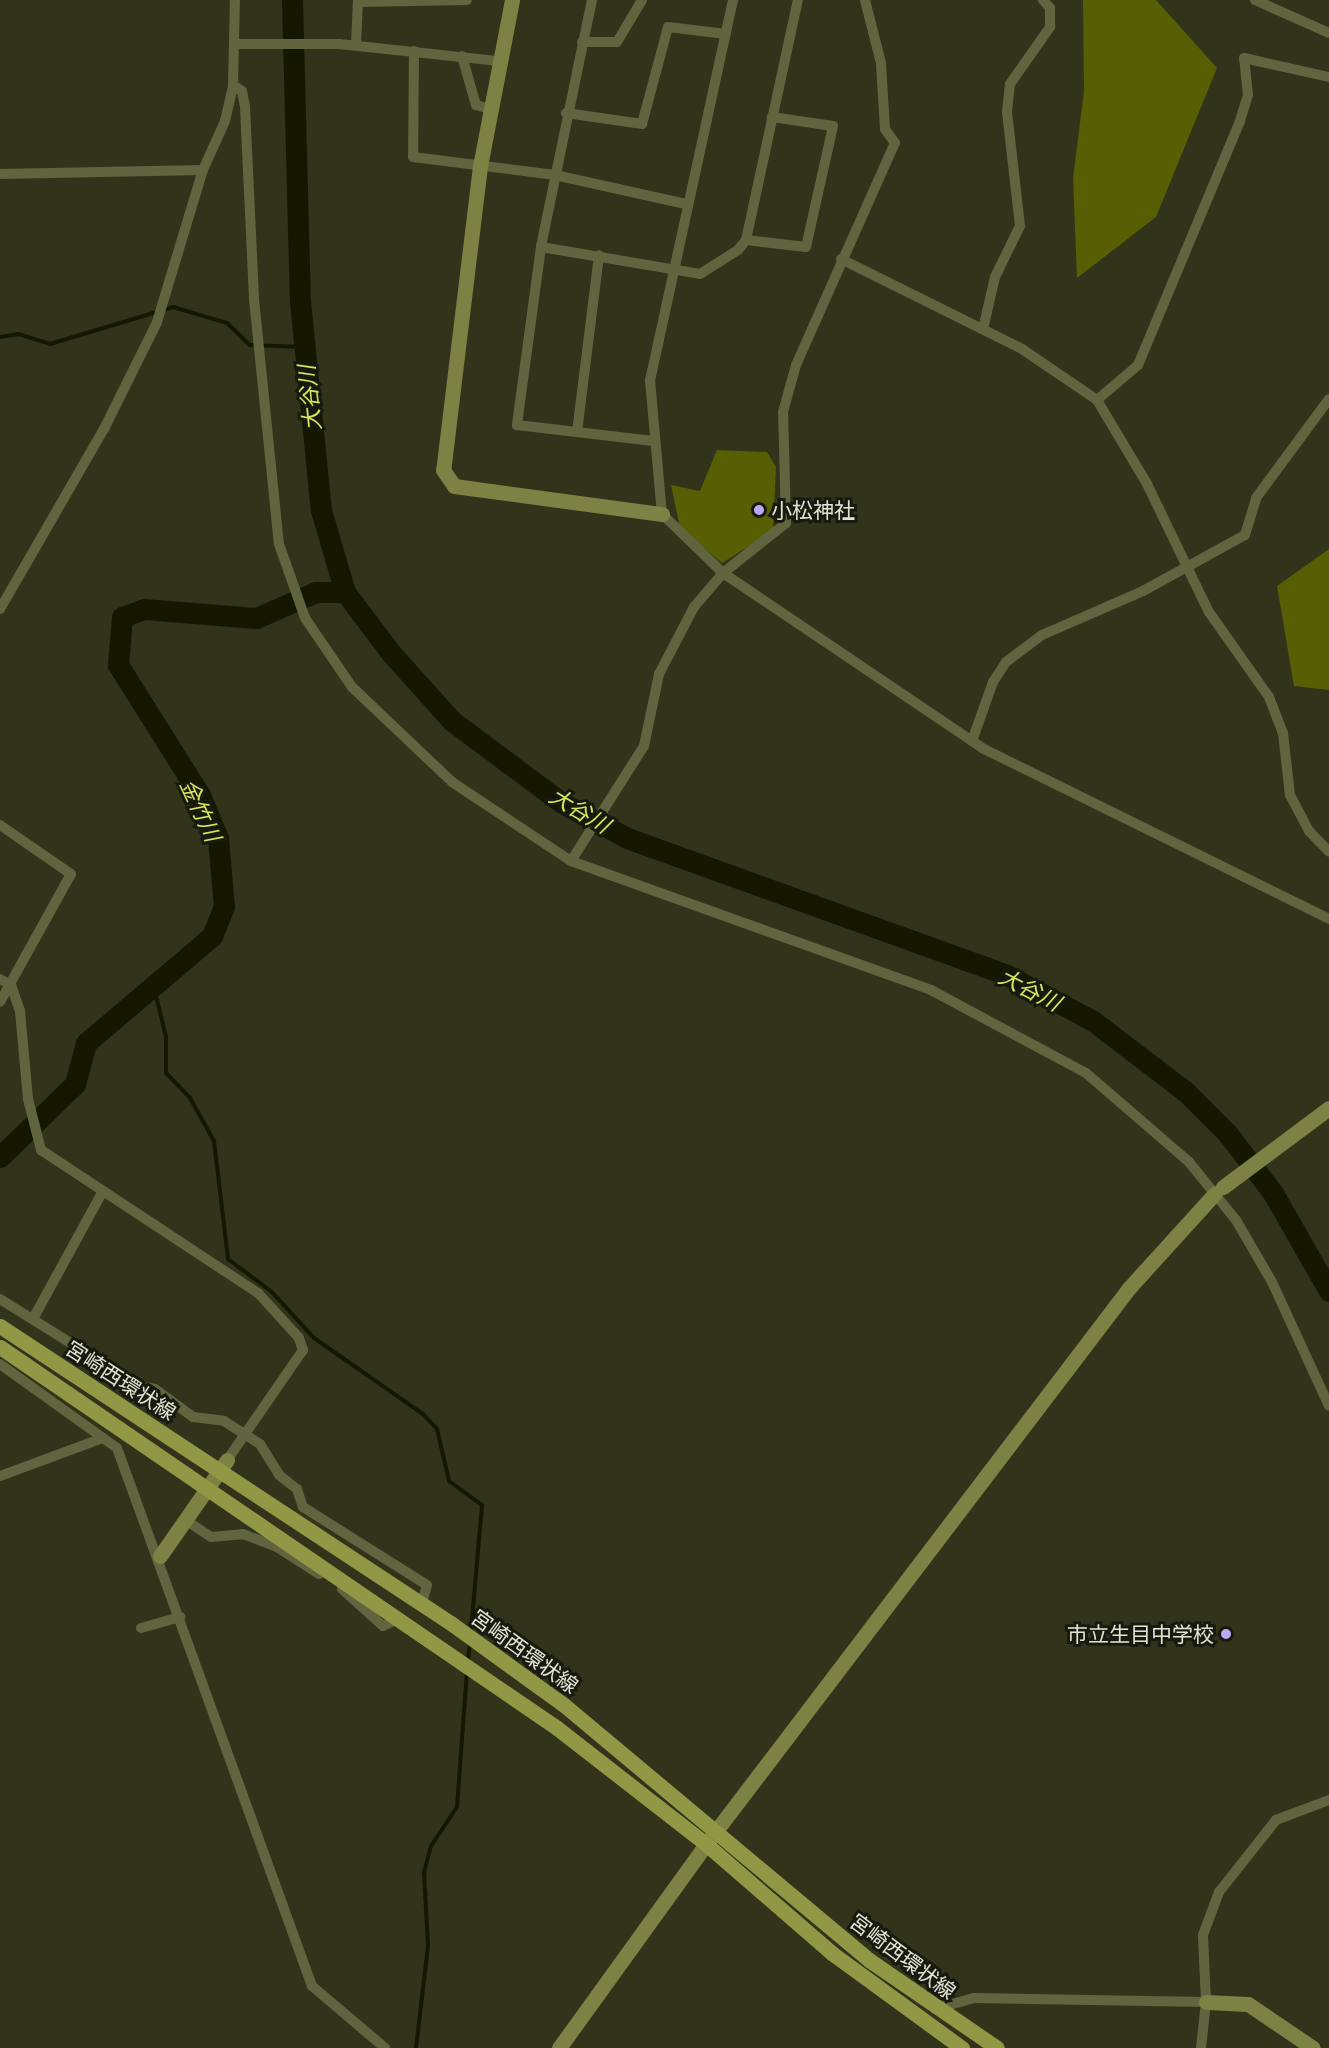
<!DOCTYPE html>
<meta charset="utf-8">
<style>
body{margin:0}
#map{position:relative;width:1329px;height:2048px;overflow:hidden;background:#31341a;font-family:"Noto Serif","Noto Sans JP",serif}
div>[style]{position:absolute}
.forest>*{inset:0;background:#585e04}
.stream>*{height:4px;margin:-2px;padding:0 2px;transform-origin:2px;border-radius:2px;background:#161700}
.river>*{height:21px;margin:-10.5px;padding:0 10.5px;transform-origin:10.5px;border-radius:10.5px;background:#161700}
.street>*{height:10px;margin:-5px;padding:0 5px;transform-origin:5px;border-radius:5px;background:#61653f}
.secondary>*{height:15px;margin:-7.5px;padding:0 7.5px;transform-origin:7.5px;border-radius:7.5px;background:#7c8243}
.primary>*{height:15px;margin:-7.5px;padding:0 7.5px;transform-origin:7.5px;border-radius:7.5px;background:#909845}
.dots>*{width:16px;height:16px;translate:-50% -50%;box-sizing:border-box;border:3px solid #191a0f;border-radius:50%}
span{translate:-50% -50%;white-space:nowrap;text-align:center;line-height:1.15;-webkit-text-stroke:6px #191a0f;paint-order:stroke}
.poi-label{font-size:21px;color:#e1e4d4}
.left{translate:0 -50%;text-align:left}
.right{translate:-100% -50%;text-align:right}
.street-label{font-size:21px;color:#e1e4d4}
.water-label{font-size:22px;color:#d9e45e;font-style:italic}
</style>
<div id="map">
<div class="forest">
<i style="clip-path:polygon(1083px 0,1156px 0,1217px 68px,1156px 217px,1077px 278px,1073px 178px,1084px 91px)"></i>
<i style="clip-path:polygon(717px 450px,767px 452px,776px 467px,773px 531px,722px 563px,680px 528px,671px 485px,700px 491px)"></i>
<i style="clip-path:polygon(1329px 549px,1329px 690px,1294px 686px,1277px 586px)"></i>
</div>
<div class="stream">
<i style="left:0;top:337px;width:18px;rotate:-9deg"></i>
<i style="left:18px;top:334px;width:34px;rotate:17deg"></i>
<i style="left:50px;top:344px;width:128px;rotate:-16.7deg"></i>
<i style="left:173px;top:307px;width:56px;rotate:16.5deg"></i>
<i style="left:227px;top:323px;width:32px;rotate:44deg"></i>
<i style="left:250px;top:345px;width:54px;rotate:2.1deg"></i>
<i style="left:154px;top:988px;width:50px;rotate:76.2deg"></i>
<i style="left:166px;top:1037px;width:36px;rotate:90deg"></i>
<i style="left:166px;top:1073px;width:35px;rotate:46deg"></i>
<i style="left:190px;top:1098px;width:49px;rotate:60.8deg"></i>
<i style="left:214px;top:1141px;width:119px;rotate:83.2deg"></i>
<i style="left:228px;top:1259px;width:55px;rotate:36.9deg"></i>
<i style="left:272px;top:1292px;width:62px;rotate:47.6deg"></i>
<i style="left:314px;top:1338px;width:133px;rotate:34.9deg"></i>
<i style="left:423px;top:1414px;width:21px;rotate:47deg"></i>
<i style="left:437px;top:1429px;width:53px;rotate:77deg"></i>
<i style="left:449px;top:1481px;width:41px;rotate:36deg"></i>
<i style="left:482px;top:1505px;width:127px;rotate:95deg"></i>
<i style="left:468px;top:1661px;width:19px;rotate:-84deg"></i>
<i style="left:416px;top:2048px;width:103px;rotate:-83.3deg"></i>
<i style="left:428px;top:1946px;width:74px;rotate:-93.1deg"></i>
<i style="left:424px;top:1872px;width:27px;rotate:-75deg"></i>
<i style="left:431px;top:1846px;width:47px;rotate:-56.3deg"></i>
<i style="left:457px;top:1807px;width:135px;rotate:-85.8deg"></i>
</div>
<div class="river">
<i style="left:292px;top:0;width:301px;rotate:88.5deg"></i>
<i style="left:300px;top:301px;width:210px;rotate:84.3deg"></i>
<i style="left:321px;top:510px;width:85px;rotate:73.7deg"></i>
<i style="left:345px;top:592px;width:76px;rotate:53deg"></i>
<i style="left:391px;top:653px;width:91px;rotate:48.1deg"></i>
<i style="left:452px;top:721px;width:137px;rotate:36.7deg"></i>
<i style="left:562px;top:803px;width:74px;rotate:28.3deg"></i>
<i style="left:627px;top:838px;width:404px;rotate:19.8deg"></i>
<i style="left:1007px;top:975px;width:98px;rotate:28.1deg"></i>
<i style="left:1093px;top:1021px;width:116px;rotate:37.3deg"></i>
<i style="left:1185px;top:1091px;width:61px;rotate:45deg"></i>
<i style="left:1228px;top:1134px;width:74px;rotate:52.7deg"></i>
<i style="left:1273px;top:1193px;width:113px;rotate:60.3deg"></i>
<i style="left:0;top:1157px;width:105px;rotate:-44.2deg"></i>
<i style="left:75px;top:1084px;width:42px;rotate:-75deg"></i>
<i style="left:86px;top:1043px;width:165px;rotate:-40.3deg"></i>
<i style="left:212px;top:936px;width:31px;rotate:-68deg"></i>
<i style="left:224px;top:907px;width:69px;rotate:-95deg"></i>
<i style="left:218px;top:838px;width:47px;rotate:-112.7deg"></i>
<i style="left:200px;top:795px;width:154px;rotate:-122.2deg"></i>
<i style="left:118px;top:665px;width:48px;rotate:-85.2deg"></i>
<i style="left:122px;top:617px;width:23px;rotate:-20deg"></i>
<i style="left:144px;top:609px;width:112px;rotate:4.6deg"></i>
<i style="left:256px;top:618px;width:65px;rotate:-23.4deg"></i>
<i style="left:316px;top:592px;width:29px"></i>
</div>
<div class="street">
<i style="left:592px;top:0;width:252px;rotate:101.7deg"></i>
<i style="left:541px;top:247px;width:180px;rotate:97.7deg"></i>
<i style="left:517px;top:425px;width:137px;rotate:6.7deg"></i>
<i style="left:733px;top:0;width:389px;rotate:102.3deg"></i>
<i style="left:650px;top:380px;width:135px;rotate:84.9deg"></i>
<i style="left:662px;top:514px;width:85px;rotate:44deg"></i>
<i style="left:723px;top:573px;width:315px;rotate:34deg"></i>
<i style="left:984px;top:749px;width:385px;rotate:26.2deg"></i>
<i style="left:1255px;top:0;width:81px;rotate:24deg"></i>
<i style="left:358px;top:2px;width:109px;rotate:-1.1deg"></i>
<i style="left:582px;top:42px;width:35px"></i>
<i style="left:617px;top:42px;width:49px;rotate:-59.2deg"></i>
<i style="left:234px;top:44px;width:105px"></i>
<i style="left:339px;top:44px;width:161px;rotate:6.1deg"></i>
<i style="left:356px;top:45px;width:45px;rotate:-87.5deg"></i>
<i style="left:414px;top:51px;width:106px;rotate:90.5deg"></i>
<i style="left:413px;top:157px;width:143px;rotate:7.2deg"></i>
<i style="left:555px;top:175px;width:134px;rotate:12.5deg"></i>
<i style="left:462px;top:56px;width:51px;rotate:74.1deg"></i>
<i style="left:476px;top:105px;width:15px;rotate:16deg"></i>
<i style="left:233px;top:85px;width:11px;rotate:34deg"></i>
<i style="left:242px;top:91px;width:16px;rotate:79deg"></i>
<i style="left:245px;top:107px;width:192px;rotate:87.3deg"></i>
<i style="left:254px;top:299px;width:246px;rotate:84.2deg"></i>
<i style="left:279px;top:544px;width:78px;rotate:70.6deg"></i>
<i style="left:305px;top:618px;width:83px;rotate:55.7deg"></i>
<i style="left:352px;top:687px;width:138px;rotate:43.5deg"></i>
<i style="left:452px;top:782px;width:143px;rotate:33.6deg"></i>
<i style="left:571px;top:861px;width:382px;rotate:19.7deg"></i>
<i style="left:931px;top:990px;width:176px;rotate:28.2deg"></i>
<i style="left:1086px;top:1073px;width:136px;rotate:40.8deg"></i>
<i style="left:1189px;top:1162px;width:75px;rotate:51deg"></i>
<i style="left:1236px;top:1220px;width:72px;rotate:59.9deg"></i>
<i style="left:1272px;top:1282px;width:136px;rotate:65.3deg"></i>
<i style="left:566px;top:113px;width:77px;rotate:8.2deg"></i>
<i style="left:642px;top:124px;width:100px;rotate:-75deg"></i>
<i style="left:668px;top:27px;width:58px;rotate:6.9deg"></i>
<i style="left:0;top:174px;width:203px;rotate:-1.1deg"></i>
<i style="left:746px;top:240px;width:60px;rotate:6.7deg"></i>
<i style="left:806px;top:247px;width:124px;rotate:-77.4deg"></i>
<i style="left:833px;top:126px;width:62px;rotate:-171.6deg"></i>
<i style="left:541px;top:247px;width:161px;rotate:9.6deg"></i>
<i style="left:700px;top:274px;width:45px;rotate:-32.3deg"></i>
<i style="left:738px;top:250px;width:13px;rotate:-51deg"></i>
<i style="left:746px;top:240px;width:246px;rotate:-77.8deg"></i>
<i style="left:841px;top:259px;width:202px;rotate:26.4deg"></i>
<i style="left:1022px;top:349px;width:91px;rotate:34.2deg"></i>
<i style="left:1097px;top:400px;width:98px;rotate:59.2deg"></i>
<i style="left:1147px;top:484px;width:142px;rotate:64.2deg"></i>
<i style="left:1209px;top:612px;width:104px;rotate:54.8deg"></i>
<i style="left:1269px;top:697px;width:39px;rotate:69deg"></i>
<i style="left:1283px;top:733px;width:62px;rotate:83.6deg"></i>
<i style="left:1290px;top:795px;width:41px;rotate:62.2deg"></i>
<i style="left:1309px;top:831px;width:29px;rotate:46deg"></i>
<i style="left:983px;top:329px;width:53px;rotate:-77deg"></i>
<i style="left:995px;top:277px;width:57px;rotate:-63.9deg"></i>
<i style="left:1020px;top:226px;width:115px;rotate:-96.5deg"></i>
<i style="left:1007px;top:112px;width:28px;rotate:-84deg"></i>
<i style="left:1010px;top:84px;width:70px;rotate:-54.9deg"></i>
<i style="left:1050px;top:27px;width:19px;rotate:-90deg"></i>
<i style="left:1050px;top:8px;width:11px;rotate:-131deg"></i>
<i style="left:1097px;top:400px;width:54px;rotate:-40.5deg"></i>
<i style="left:1138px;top:365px;width:264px;rotate:-67.3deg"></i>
<i style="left:1240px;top:121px;width:27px;rotate:-73deg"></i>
<i style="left:1248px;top:95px;width:37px;rotate:-96deg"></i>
<i style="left:1244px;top:58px;width:87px;rotate:12.6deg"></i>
<i style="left:577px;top:432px;width:178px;rotate:-82.9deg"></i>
<i style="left:0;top:609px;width:208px;rotate:-60deg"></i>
<i style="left:104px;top:429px;width:119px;rotate:-63.6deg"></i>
<i style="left:157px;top:322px;width:159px;rotate:-73.2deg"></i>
<i style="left:203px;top:170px;width:54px;rotate:-65.8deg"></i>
<i style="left:225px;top:121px;width:37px;rotate:-77deg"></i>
<i style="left:233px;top:85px;width:85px;rotate:-88.7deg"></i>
<i style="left:972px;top:741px;width:63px;rotate:-70.4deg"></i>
<i style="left:993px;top:682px;width:24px;rotate:-57deg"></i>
<i style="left:1006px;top:662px;width:45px;rotate:-36.9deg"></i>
<i style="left:1042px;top:635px;width:110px;rotate:-23.5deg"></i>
<i style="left:1143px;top:591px;width:116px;rotate:-28.8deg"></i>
<i style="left:1245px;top:535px;width:39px;rotate:-73deg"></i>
<i style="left:1256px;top:498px;width:123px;rotate:-53.6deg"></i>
<i style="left:0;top:825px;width:86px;rotate:34.6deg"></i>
<i style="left:71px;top:874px;width:146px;rotate:119deg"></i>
<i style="left:571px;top:861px;width:136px;rotate:-57.6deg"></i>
<i style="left:644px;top:746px;width:74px;rotate:-78.2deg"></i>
<i style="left:659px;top:674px;width:76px;rotate:-62.4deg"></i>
<i style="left:694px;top:607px;width:45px;rotate:-49.5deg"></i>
<i style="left:723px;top:573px;width:80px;rotate:-38.4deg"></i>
<i style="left:786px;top:523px;width:111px;rotate:-91.5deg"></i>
<i style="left:783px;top:412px;width:49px;rotate:-74.5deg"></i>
<i style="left:796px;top:365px;width:243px;rotate:-66deg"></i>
<i style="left:895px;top:143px;width:17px;rotate:-126deg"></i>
<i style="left:885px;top:129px;width:66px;rotate:-93.5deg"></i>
<i style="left:881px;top:63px;width:65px;rotate:-104.3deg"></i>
<i style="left:0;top:979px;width:13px;rotate:29deg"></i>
<i style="left:11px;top:985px;width:28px;rotate:71deg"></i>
<i style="left:20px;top:1011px;width:88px;rotate:84.8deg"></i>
<i style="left:28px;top:1099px;width:53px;rotate:75.7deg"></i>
<i style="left:41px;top:1150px;width:261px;rotate:33.4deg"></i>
<i style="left:259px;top:1294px;width:59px;rotate:47.7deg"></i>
<i style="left:299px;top:1338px;width:13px;rotate:72deg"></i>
<i style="left:303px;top:1350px;width:134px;rotate:124.6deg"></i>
<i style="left:0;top:1299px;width:163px;rotate:31.9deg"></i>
<i style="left:138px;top:1385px;width:17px;rotate:13deg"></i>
<i style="left:155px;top:1389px;width:47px;rotate:36.4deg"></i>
<i style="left:193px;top:1417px;width:31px;rotate:7deg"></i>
<i style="left:224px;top:1421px;width:43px;rotate:32.6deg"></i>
<i style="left:260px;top:1444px;width:36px;rotate:58deg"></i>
<i style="left:279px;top:1475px;width:23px;rotate:38deg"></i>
<i style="left:297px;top:1489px;width:19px;rotate:72deg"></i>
<i style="left:303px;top:1507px;width:146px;rotate:32.2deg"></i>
<i style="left:427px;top:1585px;width:20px;rotate:105deg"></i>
<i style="left:34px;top:1317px;width:144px;rotate:-61.3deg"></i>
<i style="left:0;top:1364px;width:144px;rotate:35.7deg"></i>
<i style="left:117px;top:1448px;width:572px;rotate:70.08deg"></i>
<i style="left:312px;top:1986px;width:96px;rotate:40.3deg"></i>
<i style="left:0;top:1476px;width:110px;rotate:-20.3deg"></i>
<i style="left:185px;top:1520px;width:31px;rotate:33deg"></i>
<i style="left:211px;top:1537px;width:32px;rotate:-5deg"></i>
<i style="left:243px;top:1534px;width:36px;rotate:21deg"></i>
<i style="left:277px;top:1547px;width:50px;rotate:32.7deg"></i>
<i style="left:342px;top:1589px;width:55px;rotate:42.1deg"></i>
<i style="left:383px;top:1626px;width:19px;rotate:-25deg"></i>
<i style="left:141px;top:1628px;width:41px;rotate:-15.8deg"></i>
<i style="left:935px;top:2009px;width:41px;rotate:-15.8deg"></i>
<i style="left:974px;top:1998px;width:232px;rotate:1deg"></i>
<i style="left:1201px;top:2048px;width:46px;rotate:-83.8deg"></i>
<i style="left:1206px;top:2002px;width:67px;rotate:-92.6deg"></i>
<i style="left:1203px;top:1935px;width:46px;rotate:-69.6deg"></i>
<i style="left:1219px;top:1892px;width:92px;rotate:-51.6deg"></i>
<i style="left:1276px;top:1820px;width:57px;rotate:-20.7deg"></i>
</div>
<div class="secondary">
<i style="left:512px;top:0;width:169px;rotate:100.9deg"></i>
<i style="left:480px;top:166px;width:306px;rotate:96.9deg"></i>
<i style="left:443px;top:470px;width:19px;rotate:55deg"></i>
<i style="left:454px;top:486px;width:210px;rotate:7.7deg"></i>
<i style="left:1223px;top:1187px;width:132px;rotate:-36.7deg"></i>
<i style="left:160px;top:1556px;width:117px;rotate:-55.1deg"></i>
<i style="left:1206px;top:2002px;width:42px;rotate:2.7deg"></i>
<i style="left:1248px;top:2004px;width:78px;rotate:34.1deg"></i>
<i style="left:559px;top:2048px;width:251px;rotate:-54.2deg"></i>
<i style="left:706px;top:1844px;width:699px;rotate:-52.74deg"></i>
<i style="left:1129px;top:1288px;width:128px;rotate:-47.8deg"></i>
</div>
<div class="primary">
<i style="left:0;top:1326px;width:541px;rotate:33.4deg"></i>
<i style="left:452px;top:1624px;width:138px;rotate:35.9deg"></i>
<i style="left:564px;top:1705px;width:398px;rotate:39.9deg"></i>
<i style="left:869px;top:1960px;width:155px;rotate:34.5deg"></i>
<i style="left:0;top:1347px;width:675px;rotate:34.37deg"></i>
<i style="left:557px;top:1728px;width:189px;rotate:37.9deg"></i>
<i style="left:706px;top:1844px;width:168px;rotate:40.9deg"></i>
<i style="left:833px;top:1954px;width:160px;rotate:36.1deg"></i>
</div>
<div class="dots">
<i style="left:759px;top:510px;background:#baaaf6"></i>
<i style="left:1226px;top:1634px;background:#baaaf6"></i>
</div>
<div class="poi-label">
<span class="left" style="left:771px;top:510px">小松神社</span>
<span class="right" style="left:1214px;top:1634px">市立生目中学校</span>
</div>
<div class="street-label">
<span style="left:121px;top:1380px;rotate:33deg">宮崎西環状線</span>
<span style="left:525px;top:1651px;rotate:36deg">宮崎西環状線</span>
<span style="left:903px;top:1956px;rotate:37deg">宮崎西環状線</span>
</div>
<div class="water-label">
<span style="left:309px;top:398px;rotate:-96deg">大谷川</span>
<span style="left:201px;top:810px;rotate:65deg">金竹川</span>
<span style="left:580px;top:810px;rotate:31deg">大谷川</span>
<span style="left:1030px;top:989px;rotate:27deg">大谷川</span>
</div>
</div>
